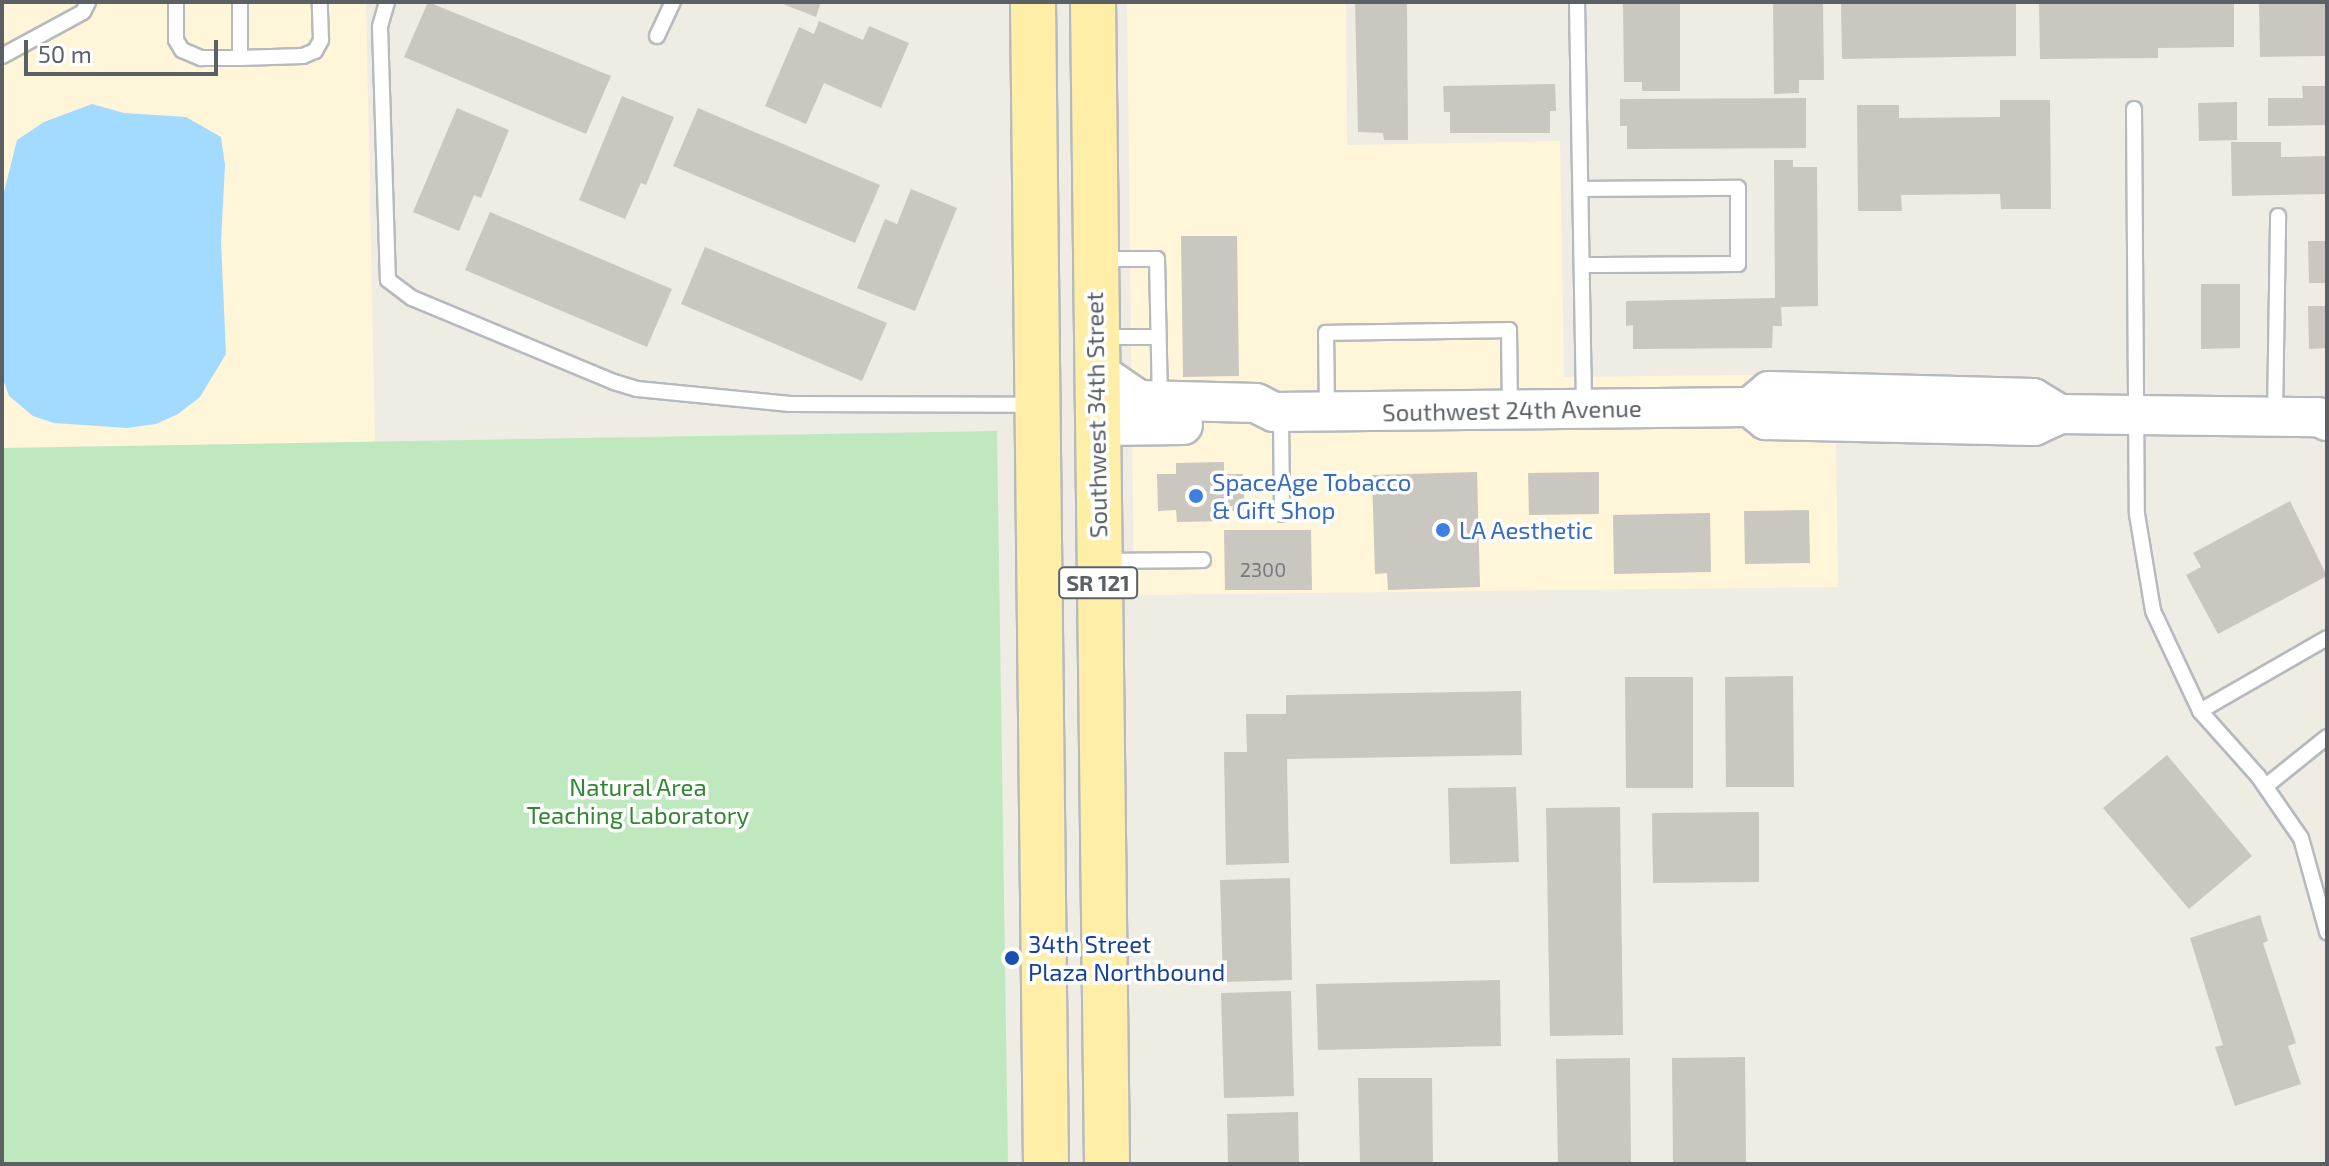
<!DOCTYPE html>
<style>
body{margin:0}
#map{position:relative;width:2329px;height:1166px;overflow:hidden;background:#efece3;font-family:"Exo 2",sans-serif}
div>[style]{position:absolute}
.commercial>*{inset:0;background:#fff5d8}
.green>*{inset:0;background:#bfe8be}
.water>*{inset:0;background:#a3daff}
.building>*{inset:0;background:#cac7c0}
.roads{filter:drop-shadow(2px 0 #b6babe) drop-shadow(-2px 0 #b6babe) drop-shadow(0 2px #b6babe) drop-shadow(0 -2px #b6babe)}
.service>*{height:14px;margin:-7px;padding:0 7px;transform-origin:7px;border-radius:7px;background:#fff}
.tertiary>*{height:38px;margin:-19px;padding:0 19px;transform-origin:19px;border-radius:19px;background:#fff}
.primary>*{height:44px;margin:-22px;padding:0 22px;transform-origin:22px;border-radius:22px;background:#ffeea8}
.dots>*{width:22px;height:22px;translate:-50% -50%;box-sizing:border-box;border:4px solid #fff;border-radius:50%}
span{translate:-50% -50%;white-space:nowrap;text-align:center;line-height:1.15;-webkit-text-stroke:7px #fff;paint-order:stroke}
.number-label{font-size:20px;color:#777a7c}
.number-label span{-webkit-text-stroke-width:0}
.shield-label span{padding:2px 6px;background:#fff;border:2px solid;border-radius:6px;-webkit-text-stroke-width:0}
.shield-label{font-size:22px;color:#5b6065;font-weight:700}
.street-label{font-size:24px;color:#5b6065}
.shop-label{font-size:24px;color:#366cbe}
.left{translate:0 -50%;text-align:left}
.park-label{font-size:24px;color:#308731}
.transit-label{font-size:24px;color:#164399}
.frame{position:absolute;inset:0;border:4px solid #5b6065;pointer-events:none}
.scale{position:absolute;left:24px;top:40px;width:194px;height:36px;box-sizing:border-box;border:4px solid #5b6065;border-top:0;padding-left:10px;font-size:24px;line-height:28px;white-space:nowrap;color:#5b6065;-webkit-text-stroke:6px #fff;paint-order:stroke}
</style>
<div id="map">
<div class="commercial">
<i style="clip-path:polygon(2px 2px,366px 2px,375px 442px,2px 448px)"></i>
<i style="clip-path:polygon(1127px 2px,1346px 2px,1347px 145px,1560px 141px,1564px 377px,1835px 374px,1838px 587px,1134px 595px)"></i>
</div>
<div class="green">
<i style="clip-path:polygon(997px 431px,1008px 1164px,2px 1164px,2px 448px)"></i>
</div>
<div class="water">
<i style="clip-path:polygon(92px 104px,124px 113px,186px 117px,221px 137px,225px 165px,221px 242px,226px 354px,200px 397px,178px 414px,156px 424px,127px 428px,54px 423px,33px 416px,9px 396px,2px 376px,2px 200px,17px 140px,44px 122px)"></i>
</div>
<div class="building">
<i style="clip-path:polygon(428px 2px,611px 76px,586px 134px,404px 57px)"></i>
<i style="clip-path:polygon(778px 2px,821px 2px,816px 17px)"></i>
<i style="clip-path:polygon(1355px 2px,1407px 2px,1408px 140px,1384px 140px,1383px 133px,1358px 132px)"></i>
<i style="clip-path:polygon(1623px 2px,1680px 2px,1680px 91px,1642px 91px,1642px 82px,1624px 82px)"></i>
<i style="clip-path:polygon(1773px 2px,1823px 2px,1824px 80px,1799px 80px,1799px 93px,1774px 94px)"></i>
<i style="clip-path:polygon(1841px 2px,2016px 2px,2016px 56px,1842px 59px)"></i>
<i style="clip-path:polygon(2039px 2px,2234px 2px,2234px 47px,2158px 48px,2158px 58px,2040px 59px)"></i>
<i style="clip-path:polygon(2259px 2px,2327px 2px,2327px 56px,2260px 57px)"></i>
<i style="clip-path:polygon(819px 21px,863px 40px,869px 26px,909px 43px,881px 108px,824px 83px,806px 124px,765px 106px,799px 27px,814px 34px)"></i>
<i style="clip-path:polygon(1555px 84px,1556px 111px,1550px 111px,1550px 133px,1450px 133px,1450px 112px,1444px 112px,1443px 86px)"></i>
<i style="clip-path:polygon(2302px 86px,2327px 86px,2327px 125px,2268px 126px,2268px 98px,2303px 98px)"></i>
<i style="clip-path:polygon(622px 96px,674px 117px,646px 185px,641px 183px,625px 219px,579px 200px)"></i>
<i style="clip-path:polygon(1806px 98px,1806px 148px,1627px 149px,1627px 126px,1620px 126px,1620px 99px)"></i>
<i style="clip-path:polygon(2000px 100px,2050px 100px,2051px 209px,2001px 209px,2000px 194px,1901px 195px,1902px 211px,1858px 211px,1857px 105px,1899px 105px,1899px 118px,2000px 117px)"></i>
<i style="clip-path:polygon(2237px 102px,2237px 140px,2199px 141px,2198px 103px)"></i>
<i style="clip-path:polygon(457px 108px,509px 130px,481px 198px,474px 195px,459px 231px,413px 212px)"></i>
<i style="clip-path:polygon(698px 108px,880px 185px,855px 243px,673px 166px)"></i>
<i style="clip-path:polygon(2231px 142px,2281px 142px,2281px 157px,2327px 156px,2327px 194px,2232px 196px)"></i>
<i style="clip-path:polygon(1774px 160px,1793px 160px,1793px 167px,1817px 167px,1818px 306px,1781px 307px,1782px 326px,1773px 326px,1772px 348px,1633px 349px,1633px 325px,1626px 326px,1626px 301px,1775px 298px)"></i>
<i style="clip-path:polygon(911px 189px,957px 208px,915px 311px,857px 288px,885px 219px,897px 224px)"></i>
<i style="clip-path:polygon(490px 212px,672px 289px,647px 347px,465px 270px)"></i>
<i style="clip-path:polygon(1181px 236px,1237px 236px,1239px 376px,1183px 377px)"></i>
<i style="clip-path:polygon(2308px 241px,2327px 241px,2327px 283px,2309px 283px)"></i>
<i style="clip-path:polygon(705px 247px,887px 323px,862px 381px,681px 304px)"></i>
<i style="clip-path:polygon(2201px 284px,2240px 284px,2240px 348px,2201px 349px)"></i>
<i style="clip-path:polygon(2308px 306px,2327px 306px,2327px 348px,2309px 349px)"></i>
<i style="clip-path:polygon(1224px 462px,1224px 474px,1243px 474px,1245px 511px,1225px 511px,1226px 521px,1177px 522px,1176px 510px,1158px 511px,1157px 474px,1176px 474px,1176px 463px)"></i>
<i style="clip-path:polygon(1477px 472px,1480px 587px,1388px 590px,1387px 573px,1375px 574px,1372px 475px)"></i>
<i style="clip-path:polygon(1599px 472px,1599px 514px,1529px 515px,1528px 473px)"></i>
<i style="clip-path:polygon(2290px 501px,2327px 576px,2218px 634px,2186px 575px,2201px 567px,2193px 553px)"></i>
<i style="clip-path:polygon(1809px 510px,1810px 563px,1745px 564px,1744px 511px)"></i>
<i style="clip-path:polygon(1710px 513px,1711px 572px,1614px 574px,1613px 515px)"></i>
<i style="clip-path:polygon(1224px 530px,1311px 530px,1312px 590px,1225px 590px)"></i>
<i style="clip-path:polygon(1793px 676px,1794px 787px,1726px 787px,1725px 677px)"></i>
<i style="clip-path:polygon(1625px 677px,1693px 677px,1693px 788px,1626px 788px)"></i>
<i style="clip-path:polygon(1521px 691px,1522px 755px,1287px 759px,1289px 863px,1226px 865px,1224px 752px,1247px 752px,1246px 714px,1286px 714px,1286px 695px)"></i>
<i style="clip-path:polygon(2167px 755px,2252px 856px,2189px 909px,2103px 808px)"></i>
<i style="clip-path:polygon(1516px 787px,1519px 862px,1450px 864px,1448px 788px)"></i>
<i style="clip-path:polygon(1620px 807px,1623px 1035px,1550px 1036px,1546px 808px)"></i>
<i style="clip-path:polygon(1759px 812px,1759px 882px,1653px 883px,1652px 813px)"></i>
<i style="clip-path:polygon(1290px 878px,1292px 980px,1223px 982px,1220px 880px)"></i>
<i style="clip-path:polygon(2260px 915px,2268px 941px,2263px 943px,2296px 1043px,2288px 1046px,2301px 1084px,2235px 1106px,2215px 1047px,2223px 1045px,2190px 938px)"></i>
<i style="clip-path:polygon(1500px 980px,1501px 1046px,1318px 1050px,1316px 984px)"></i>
<i style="clip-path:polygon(1291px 991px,1294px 1096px,1224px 1098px,1221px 993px)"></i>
<i style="clip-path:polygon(1745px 1057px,1746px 1164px,1673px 1164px,1672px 1058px)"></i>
<i style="clip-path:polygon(1630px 1058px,1631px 1164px,1558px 1164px,1556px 1059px)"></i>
<i style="clip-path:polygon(1358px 1078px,1432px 1078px,1433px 1164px,1360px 1164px)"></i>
<i style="clip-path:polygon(1298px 1112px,1299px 1164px,1228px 1164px,1227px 1114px)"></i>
</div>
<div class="roads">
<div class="service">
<i style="left:176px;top:2px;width:38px;rotate:90deg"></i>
<i style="left:176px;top:40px;width:12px;rotate:59deg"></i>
<i style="left:182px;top:50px;width:21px;rotate:23deg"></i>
<i style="left:201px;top:58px;width:39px"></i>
<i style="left:240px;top:2px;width:56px;rotate:90deg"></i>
<i style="left:240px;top:58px;width:63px;rotate:-1.8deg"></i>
<i style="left:303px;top:56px;width:13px;rotate:-23deg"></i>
<i style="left:315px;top:51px;width:13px;rotate:-61deg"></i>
<i style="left:321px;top:40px;width:38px;rotate:-92deg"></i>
<i style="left:387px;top:2px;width:26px;rotate:106deg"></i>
<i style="left:380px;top:27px;width:253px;rotate:88.2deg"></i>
<i style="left:388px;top:280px;width:30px;rotate:37deg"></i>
<i style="left:412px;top:298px;width:219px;rotate:22.6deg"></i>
<i style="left:614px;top:382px;width:24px;rotate:17deg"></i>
<i style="left:637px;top:389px;width:154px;rotate:5.6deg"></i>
<i style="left:790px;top:404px;width:242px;rotate:0.2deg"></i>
<i style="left:1577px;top:2px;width:403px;rotate:89deg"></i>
<i style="left:657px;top:36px;width:38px;rotate:-65deg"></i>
<i style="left:2px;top:56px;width:92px;rotate:-28.5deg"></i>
<i style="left:83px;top:12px;width:11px;rotate:-63deg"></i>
<i style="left:2134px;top:109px;width:405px;rotate:89.6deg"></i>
<i style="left:2137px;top:514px;width:98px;rotate:80.6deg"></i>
<i style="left:2153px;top:611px;width:110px;rotate:64.8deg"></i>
<i style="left:2200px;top:711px;width:87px;rotate:48.3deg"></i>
<i style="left:2258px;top:776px;width:75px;rotate:55.3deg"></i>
<i style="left:2301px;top:838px;width:98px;rotate:74.5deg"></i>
<i style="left:1582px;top:189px;width:156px;rotate:-0.4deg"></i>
<i style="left:1738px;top:188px;width:76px;rotate:90deg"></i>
<i style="left:1738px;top:264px;width:155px;rotate:179.6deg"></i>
<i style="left:1099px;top:259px;width:58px"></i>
<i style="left:1157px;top:259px;width:141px;rotate:88.8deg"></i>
<i style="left:1103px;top:337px;width:55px"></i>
<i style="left:1327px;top:411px;width:78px;rotate:-90.7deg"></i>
<i style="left:1326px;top:333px;width:183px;rotate:-0.9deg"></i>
<i style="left:1509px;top:330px;width:77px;rotate:89.3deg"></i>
<i style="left:1281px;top:415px;width:99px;rotate:89.4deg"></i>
<i style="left:2275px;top:415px;width:199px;rotate:-89.1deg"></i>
<i style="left:1104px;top:561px;width:99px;rotate:-0.6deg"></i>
<i style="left:2200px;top:711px;width:146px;rotate:-29.9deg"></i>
<i style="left:2266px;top:786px;width:78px;rotate:-38.8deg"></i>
</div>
<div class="tertiary">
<i style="left:1095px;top:370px;width:53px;rotate:34.3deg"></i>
<i style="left:1139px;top:400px;width:117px;rotate:1.5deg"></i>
<i style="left:1256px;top:403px;width:20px;rotate:27deg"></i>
<i style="left:1274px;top:412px;width:476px;rotate:-0.6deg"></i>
<i style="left:1750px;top:407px;width:25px;rotate:-40deg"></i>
<i style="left:1769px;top:391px;width:264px;rotate:1.5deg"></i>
<i style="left:2033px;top:398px;width:31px;rotate:31deg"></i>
<i style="left:1750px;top:407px;width:21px;rotate:39deg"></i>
<i style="left:1766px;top:420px;width:268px;rotate:1.3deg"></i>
<i style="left:2034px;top:426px;width:29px;rotate:-25deg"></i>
<i style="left:2060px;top:414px;width:258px;rotate:0.7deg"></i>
<i style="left:2318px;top:417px;width:10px;rotate:24deg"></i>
<i style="left:1096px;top:426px;width:87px;rotate:-0.7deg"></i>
</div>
<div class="primary">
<i style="left:1033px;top:2px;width:1162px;rotate:89.36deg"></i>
<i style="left:1093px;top:2px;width:1162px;rotate:89.31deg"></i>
</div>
</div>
<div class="dots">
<i style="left:1196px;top:496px;background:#3f7fe0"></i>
<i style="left:1443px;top:530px;background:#3f7fe0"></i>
<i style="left:1012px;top:958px;background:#1a4fb4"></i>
</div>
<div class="number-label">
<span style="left:1263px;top:569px">2300</span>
</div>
<div class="shield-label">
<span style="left:1098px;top:583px">SR 121</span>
</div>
<div class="street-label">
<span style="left:1512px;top:410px;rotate:-1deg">Southwest 24th Avenue</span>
<span style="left:1096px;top:415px;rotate:-91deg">Southwest 34th Street</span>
</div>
<div class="shop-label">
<span class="left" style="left:1212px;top:496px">SpaceAge Tobacco<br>&amp; Gift Shop</span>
<span class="left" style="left:1459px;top:530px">LA Aesthetic</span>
</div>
<div class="park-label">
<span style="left:638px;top:801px">Natural Area<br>Teaching Laboratory</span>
</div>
<div class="transit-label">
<span class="left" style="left:1028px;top:958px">34th Street<br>Plaza Northbound</span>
</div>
<div class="frame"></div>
<div class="scale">50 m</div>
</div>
